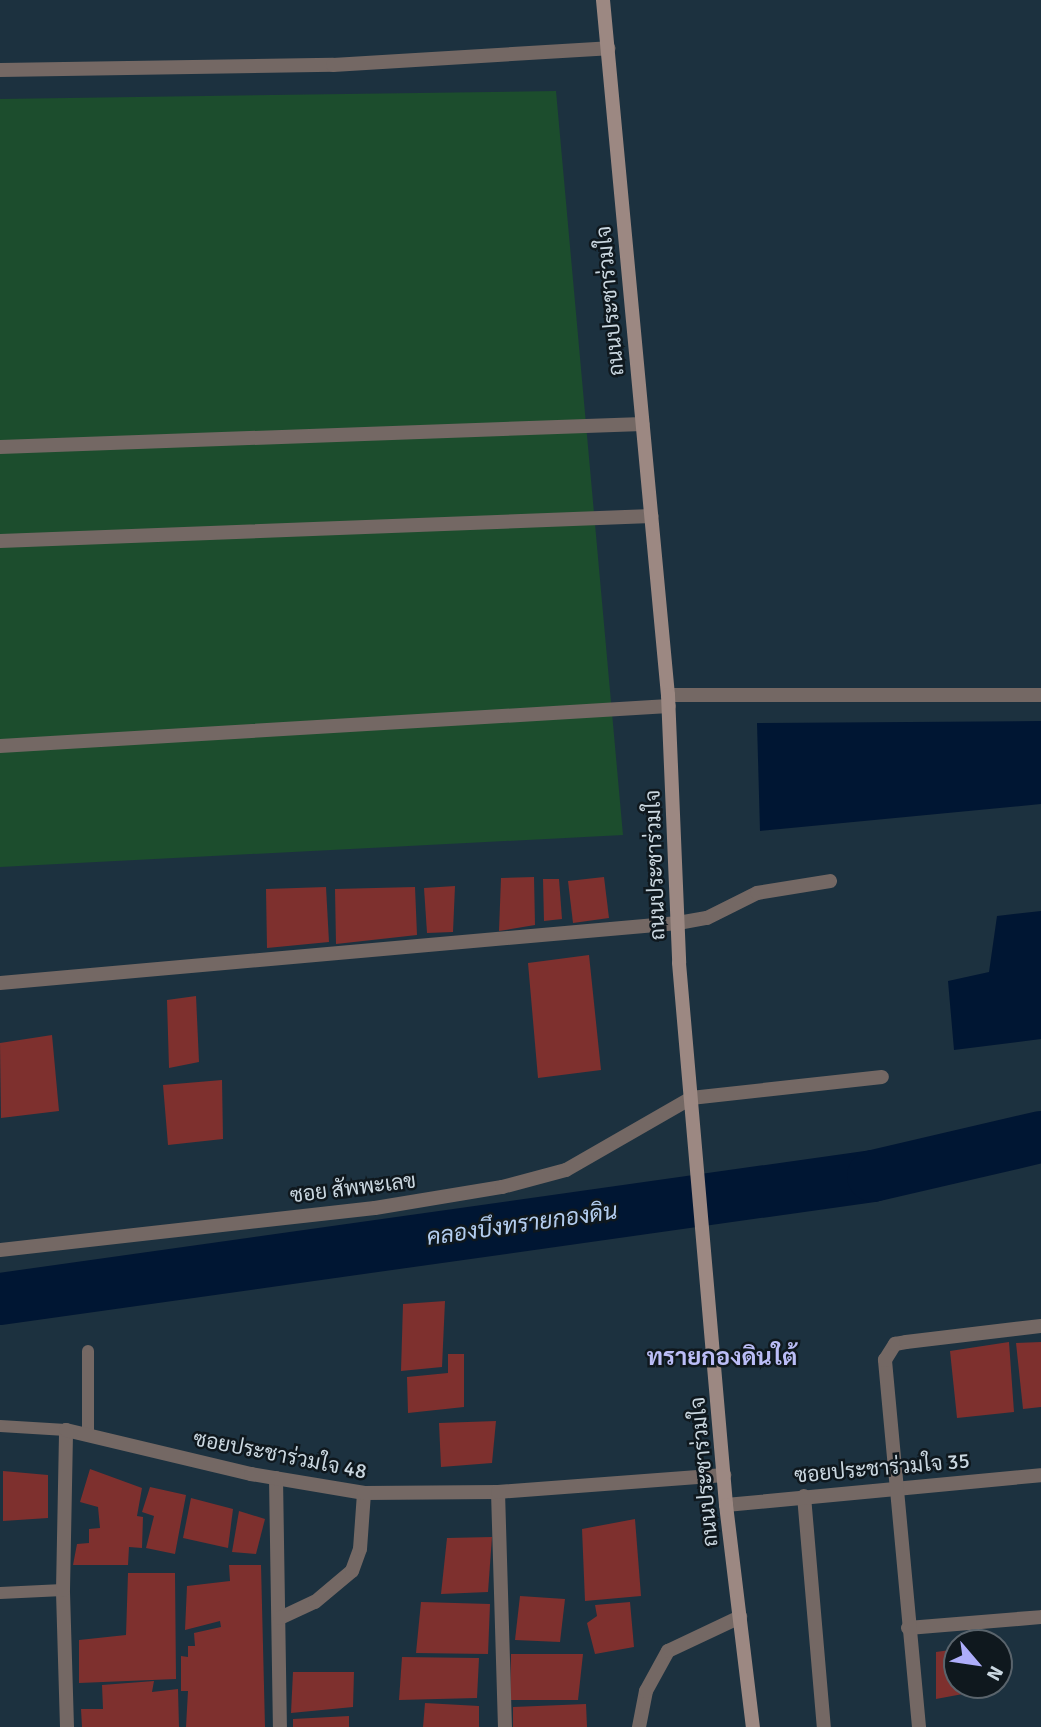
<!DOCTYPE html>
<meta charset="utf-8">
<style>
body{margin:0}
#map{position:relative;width:1041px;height:1727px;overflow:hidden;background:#1c313f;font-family:Signika,Sarabun,sans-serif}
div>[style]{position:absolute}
.green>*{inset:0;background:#1c4d2d}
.water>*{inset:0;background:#001633}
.river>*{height:52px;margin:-26px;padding:0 26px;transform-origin:26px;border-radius:26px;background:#001633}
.building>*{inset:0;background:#7e302e}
.lane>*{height:12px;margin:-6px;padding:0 6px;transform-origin:6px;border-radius:6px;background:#746864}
.street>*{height:14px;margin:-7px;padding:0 7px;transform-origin:7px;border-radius:7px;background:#746864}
.secondary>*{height:14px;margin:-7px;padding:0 7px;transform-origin:7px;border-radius:7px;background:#9c8882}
span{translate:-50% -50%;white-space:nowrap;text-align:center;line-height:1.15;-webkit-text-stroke:5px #0f181e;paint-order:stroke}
.street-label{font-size:21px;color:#cad7e0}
.water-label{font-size:23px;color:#b3cdef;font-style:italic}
.quarter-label{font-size:24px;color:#bbbdf6;font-weight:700}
.north{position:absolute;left:943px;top:1629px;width:70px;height:70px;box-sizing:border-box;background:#0f181e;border:2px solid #5a646c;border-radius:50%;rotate:119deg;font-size:19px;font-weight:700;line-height:28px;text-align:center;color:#cad7e0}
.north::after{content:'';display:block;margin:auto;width:24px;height:32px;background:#aeaefb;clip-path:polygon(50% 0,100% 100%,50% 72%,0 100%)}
</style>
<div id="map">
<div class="green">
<i style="clip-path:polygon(556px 91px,623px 835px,0 867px,0 99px)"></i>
</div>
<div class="water">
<i style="clip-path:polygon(1041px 721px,1041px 804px,760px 831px,757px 723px)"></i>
<i style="clip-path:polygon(1041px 911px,1041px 1039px,954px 1050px,948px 981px,989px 972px,997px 916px)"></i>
</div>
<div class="river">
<i style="left:0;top:1299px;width:882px;rotate:-8.02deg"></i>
<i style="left:873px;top:1176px;width:172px;rotate:-13.1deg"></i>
</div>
<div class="building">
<i style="clip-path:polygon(534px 877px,535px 925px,499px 931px,501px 878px)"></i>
<i style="clip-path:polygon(604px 877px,609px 918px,573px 923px,568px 881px)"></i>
<i style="clip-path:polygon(543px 879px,559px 879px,562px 919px,544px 921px)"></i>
<i style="clip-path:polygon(455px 886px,453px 932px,427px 933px,424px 888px)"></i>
<i style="clip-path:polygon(326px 887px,329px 942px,267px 948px,266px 889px)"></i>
<i style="clip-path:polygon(415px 887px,417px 935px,336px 944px,335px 889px)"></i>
<i style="clip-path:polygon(589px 955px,601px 1070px,538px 1078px,528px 963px)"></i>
<i style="clip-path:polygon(196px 996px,199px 1062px,169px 1068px,167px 1000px)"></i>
<i style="clip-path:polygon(52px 1035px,59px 1111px,1px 1118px,0 1043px)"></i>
<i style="clip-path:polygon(222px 1080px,223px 1139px,168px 1145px,163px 1085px)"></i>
<i style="clip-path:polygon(445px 1301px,442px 1367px,401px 1371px,403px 1304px)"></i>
<i style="clip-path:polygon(1009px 1342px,1014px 1412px,957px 1418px,950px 1351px)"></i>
<i style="clip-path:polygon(1041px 1342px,1041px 1407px,1023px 1409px,1016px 1343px)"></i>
<i style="clip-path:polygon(448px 1354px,464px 1354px,464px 1407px,408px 1413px,407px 1377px,448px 1373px)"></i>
<i style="clip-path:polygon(496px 1421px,492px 1463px,441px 1467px,439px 1423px)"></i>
<i style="clip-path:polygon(90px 1469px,142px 1488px,137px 1516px,143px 1517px,142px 1548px,129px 1547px,128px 1565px,73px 1565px,77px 1544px,89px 1543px,89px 1529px,100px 1528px,98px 1507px,80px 1502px)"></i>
<i style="clip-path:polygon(3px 1471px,48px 1475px,48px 1518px,3px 1521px)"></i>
<i style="clip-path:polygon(150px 1487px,186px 1495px,175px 1554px,146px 1548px,154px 1516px,142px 1512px)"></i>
<i style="clip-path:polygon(191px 1498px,233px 1509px,228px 1548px,183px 1538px)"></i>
<i style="clip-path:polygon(239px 1511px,265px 1519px,256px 1554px,232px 1552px)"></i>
<i style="clip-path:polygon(635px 1519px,641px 1596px,585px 1601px,582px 1529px)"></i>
<i style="clip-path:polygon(492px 1537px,488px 1592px,441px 1594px,447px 1538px)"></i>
<i style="clip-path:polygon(229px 1565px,261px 1565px,265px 1727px,186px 1727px,188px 1691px,181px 1691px,181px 1656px,188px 1657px,188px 1646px,195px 1646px,194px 1633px,221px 1627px,220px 1621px,185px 1630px,187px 1586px,230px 1581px)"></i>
<i style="clip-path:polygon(128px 1573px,175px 1573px,176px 1679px,79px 1683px,79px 1640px,126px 1635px)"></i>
<i style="clip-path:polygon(520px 1596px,565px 1599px,560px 1642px,515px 1640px)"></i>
<i style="clip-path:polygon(421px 1602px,490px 1604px,488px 1654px,416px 1653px)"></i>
<i style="clip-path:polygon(630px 1602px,634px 1647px,595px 1654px,587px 1623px,597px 1616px,595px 1605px)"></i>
<i style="clip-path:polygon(957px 1649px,957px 1685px,995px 1688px,936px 1699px,936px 1652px)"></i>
<i style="clip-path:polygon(511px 1654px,583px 1654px,578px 1700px,510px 1700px)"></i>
<i style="clip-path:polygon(402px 1657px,479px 1658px,477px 1698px,399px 1700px)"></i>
<i style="clip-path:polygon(293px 1672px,354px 1672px,353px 1707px,291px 1713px)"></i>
<i style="clip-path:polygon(154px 1681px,152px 1692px,178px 1689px,179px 1727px,82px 1727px,81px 1709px,103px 1709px,102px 1685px)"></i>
<i style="clip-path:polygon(425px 1703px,479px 1706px,479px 1727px,423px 1727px)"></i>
<i style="clip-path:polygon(586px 1704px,587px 1727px,513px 1727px,513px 1707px)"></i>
<i style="clip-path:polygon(349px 1716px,349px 1727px,293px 1727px,293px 1719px)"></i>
</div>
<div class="lane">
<i style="left:0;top:1426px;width:66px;rotate:3.5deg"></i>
<i style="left:88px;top:1434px;width:83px;rotate:-90deg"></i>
<i style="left:0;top:1593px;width:63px;rotate:-2.7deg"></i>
</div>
<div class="street">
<i style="left:0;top:70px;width:333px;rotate:-0.9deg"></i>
<i style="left:333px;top:65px;width:276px;rotate:-3.5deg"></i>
<i style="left:0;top:447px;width:643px;rotate:-2.05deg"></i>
<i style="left:0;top:541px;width:652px;rotate:-2.2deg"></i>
<i style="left:668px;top:695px;width:373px"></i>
<i style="left:0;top:746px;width:670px;rotate:-3.42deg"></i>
<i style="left:0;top:983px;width:681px;rotate:-5.06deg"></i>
<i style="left:678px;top:923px;width:29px;rotate:-10deg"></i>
<i style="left:707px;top:918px;width:56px;rotate:-26.6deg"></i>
<i style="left:757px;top:893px;width:74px;rotate:-9.3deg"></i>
<i style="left:0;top:1250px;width:377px;rotate:-6.4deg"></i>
<i style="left:375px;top:1208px;width:129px;rotate:-9.4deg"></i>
<i style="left:502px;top:1187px;width:66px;rotate:-14.9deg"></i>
<i style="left:566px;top:1170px;width:144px;rotate:-29.9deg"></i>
<i style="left:691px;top:1098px;width:192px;rotate:-6.3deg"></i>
<i style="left:276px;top:1478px;width:249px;rotate:89.1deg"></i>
<i style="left:498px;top:1492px;width:235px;rotate:88.3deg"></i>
<i style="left:804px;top:1496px;width:232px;rotate:85.1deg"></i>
<i style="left:726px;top:1505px;width:316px;rotate:-5.4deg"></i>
<i style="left:280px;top:1618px;width:38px;rotate:-25deg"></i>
<i style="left:315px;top:1602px;width:48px;rotate:-40deg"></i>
<i style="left:352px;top:1571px;width:23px;rotate:-70deg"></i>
<i style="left:360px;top:1549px;width:56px;rotate:-85.9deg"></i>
<i style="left:908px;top:1628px;width:133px;rotate:-4.7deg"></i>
<i style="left:67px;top:1727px;width:137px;rotate:-91.7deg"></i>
<i style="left:63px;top:1590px;width:160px;rotate:-88.9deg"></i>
<i style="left:66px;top:1430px;width:190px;rotate:13.4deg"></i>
<i style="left:251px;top:1474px;width:115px;rotate:9.5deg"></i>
<i style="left:364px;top:1493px;width:134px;rotate:-0.4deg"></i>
<i style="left:498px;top:1492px;width:227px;rotate:-4.3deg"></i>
<i style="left:639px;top:1727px;width:37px;rotate:-79deg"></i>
<i style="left:646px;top:1691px;width:46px;rotate:-61.2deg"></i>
<i style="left:668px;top:1651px;width:80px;rotate:-25.3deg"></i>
<i style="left:919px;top:1727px;width:369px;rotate:-95.3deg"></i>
<i style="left:885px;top:1360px;width:19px;rotate:-58deg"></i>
<i style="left:895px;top:1344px;width:11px;rotate:-10deg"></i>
<i style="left:906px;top:1342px;width:136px;rotate:-6.8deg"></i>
</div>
<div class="secondary">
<i style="left:603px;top:0;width:698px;rotate:84.66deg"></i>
<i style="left:668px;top:695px;width:268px;rotate:87.6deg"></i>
<i style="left:679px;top:963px;width:544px;rotate:85.04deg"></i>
<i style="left:726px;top:1505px;width:224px;rotate:83.1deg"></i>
</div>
<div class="street-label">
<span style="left:610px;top:301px;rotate:-95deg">ถนนประชาร่วมใจ</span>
<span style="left:655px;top:865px;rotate:-92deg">ถนนประชาร่วมใจ</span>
<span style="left:353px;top:1188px;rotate:-7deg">ซอย สัพพะเลข</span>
<span style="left:280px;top:1455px;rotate:11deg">ซอยประชาร่วมใจ 48</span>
<span style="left:882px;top:1468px;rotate:-5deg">ซอยประชาร่วมใจ 35</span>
<span style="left:704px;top:1472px;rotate:-95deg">ถนนประชาร่วมใจ</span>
</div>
<div class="water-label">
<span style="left:522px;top:1225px;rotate:-8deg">คลองบึงทรายกองดิน</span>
</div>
<div class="quarter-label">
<span style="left:722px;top:1358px">ทรายกองดินใต้</span>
</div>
<div class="north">N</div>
</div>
